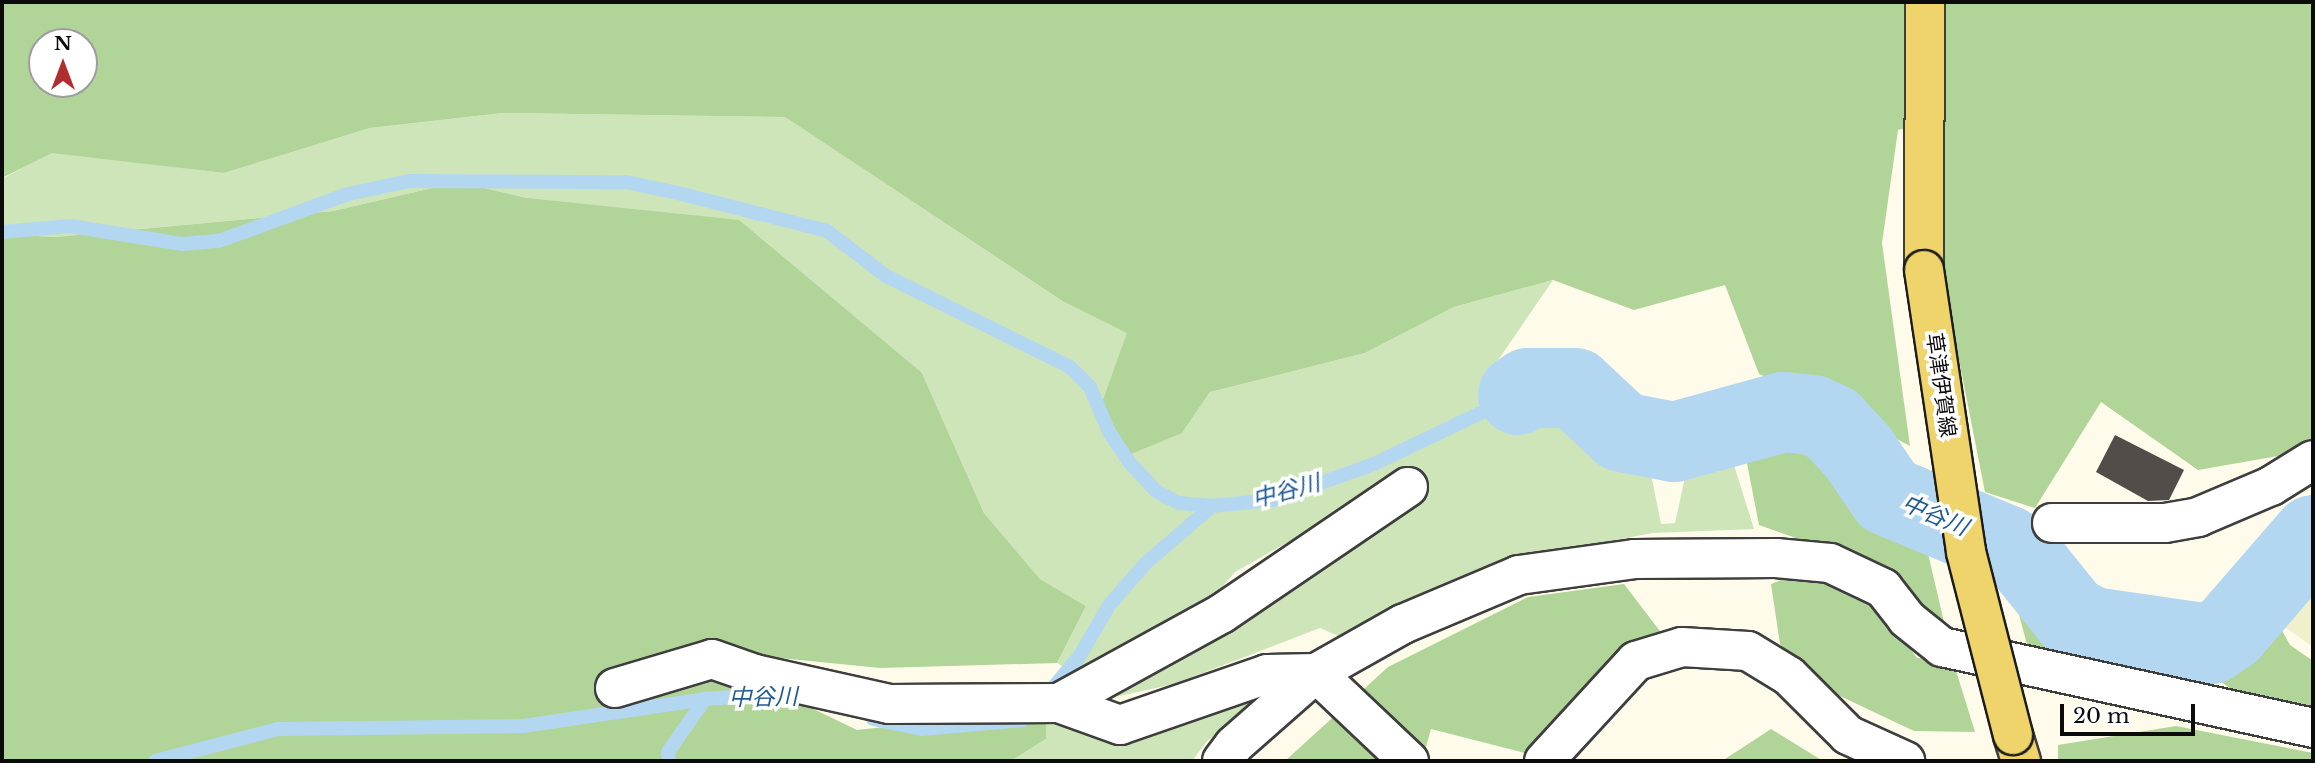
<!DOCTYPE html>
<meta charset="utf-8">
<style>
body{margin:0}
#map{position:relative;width:2315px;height:763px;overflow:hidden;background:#fefbeb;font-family:"Libre Baskerville","Noto Sans JP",serif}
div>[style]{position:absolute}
.farmland>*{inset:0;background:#f1f0cd}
.green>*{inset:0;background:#cde5b8}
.forest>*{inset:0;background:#b1d498}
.stream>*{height:14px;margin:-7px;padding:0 7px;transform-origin:7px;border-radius:7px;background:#b4d7f1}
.river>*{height:80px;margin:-40px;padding:0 40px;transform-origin:40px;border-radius:40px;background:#b4d7f1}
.building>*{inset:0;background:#534d49}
.roads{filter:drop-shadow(2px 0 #3e3e3e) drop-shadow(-2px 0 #3e3e3e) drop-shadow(0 2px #3e3e3e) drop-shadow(0 -2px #3e3e3e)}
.minor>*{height:38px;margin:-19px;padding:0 19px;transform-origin:19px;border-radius:19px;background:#fff}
.major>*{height:38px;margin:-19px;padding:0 19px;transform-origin:19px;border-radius:19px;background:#eed46a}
.bridges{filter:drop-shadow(2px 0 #1c1c1c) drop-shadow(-2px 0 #1c1c1c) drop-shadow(0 2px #1c1c1c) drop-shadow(0 -2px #1c1c1c)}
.major-bridge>*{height:38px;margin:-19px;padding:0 19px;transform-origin:19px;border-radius:19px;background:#eed46a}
span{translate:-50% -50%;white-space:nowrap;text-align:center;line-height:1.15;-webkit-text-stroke:7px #fff;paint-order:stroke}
.street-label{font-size:21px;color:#0b0b0b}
.water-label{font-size:23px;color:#1f5b93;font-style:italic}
.frame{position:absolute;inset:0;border:4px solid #0b0b0b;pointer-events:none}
.north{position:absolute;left:28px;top:28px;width:70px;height:70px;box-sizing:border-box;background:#fff;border:2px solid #9d9d9d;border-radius:50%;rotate:0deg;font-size:19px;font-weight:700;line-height:28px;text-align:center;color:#0b0b0b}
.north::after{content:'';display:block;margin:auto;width:24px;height:32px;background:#b02e2f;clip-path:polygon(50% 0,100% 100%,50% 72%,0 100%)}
.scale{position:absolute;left:2060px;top:704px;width:135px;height:32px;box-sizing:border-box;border:4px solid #0b0b0b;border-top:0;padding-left:9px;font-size:21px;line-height:24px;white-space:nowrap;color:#0b0b0b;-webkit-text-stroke:5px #fff;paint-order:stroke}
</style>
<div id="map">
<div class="farmland">
<i style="clip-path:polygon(2313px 593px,2313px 647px,2283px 626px)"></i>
</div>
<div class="green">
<i style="clip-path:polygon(503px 113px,785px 117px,1064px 302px,1128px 333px,1101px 405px,1182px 433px,1210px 392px,1365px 353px,1454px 307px,1553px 280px,1490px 372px,1580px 395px,1583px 426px,1644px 438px,1661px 524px,1675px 523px,1692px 446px,1728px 446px,1754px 529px,1653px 533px,1506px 561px,1350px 641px,1320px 628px,1174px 684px,1088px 703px,1403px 477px,1235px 572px,1183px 633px,1083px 678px,1057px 663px,1086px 606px,1040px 579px,984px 513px,922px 373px,527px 198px,458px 182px,333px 211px,56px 237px,2px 234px,2px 179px,52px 152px,224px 173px,370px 128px)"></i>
<i style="clip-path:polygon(1275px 693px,1207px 741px,1192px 761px,1011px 761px,1046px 739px,1046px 720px,1123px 735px,1224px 711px)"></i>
</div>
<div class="forest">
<i style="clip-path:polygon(evenodd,2px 2px,2313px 2px,2313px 450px,2198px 470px,2101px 402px,2035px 508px,1985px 492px,1935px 238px,1934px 122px,1898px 130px,1882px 243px,1910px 446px,1830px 403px,1759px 374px,1725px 285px,1634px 310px,1553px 280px,1454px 307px,1365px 353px,1210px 392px,1182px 433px,1121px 458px,1101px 405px,1127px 333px,1064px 302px,785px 117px,503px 113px,370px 128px,224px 173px,52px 153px,2px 178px,2px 2px,42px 42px,84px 42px,84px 84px,42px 84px,42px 42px)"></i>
<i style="clip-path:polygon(458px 182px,527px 198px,739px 220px,922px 373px,984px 513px,1040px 579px,1086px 606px,1057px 663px,880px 668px,689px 649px,857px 730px,1018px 712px,1046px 720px,1046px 739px,1011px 761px,2px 761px,2px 234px,56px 237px,333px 211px)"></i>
<i style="clip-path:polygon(1744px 448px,1781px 448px,1846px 461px,1873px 496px,1924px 536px,1947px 635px,1813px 544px,1759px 525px)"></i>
<i style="clip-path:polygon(1804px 571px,1854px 589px,1893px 625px,1917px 658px,1953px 661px,1975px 732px,1914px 731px,1823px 688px,1780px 644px,1771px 584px)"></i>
<i style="clip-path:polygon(2008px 573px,2132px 620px,2207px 634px,2269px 607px,2290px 645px,2313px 661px,2313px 716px,2247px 700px,2214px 677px,2133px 673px,2030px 656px)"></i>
<i style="clip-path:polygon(1624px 584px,1666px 639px,1576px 722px,1525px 753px,1431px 729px,1422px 761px,1285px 761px,1388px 667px,1528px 597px)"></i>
<i style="clip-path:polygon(2176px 726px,2313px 753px,2313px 761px,2058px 761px,2058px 745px)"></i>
<i style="clip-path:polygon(1771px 729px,1823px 761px,1722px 761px)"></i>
</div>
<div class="stream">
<i style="left:2px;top:232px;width:68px;rotate:-5deg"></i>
<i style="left:70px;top:226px;width:113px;rotate:9.1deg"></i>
<i style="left:182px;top:244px;width:37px;rotate:-5deg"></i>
<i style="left:219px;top:241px;width:137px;rotate:-20deg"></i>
<i style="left:348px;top:194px;width:62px;rotate:-12deg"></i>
<i style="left:409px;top:181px;width:217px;rotate:0.3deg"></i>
<i style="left:626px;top:182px;width:57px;rotate:12.1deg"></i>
<i style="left:682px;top:194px;width:150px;rotate:14.3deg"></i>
<i style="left:827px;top:231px;width:74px;rotate:37.3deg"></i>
<i style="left:886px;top:276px;width:205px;rotate:26.3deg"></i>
<i style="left:1070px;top:367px;width:28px;rotate:45deg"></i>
<i style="left:1090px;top:387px;width:49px;rotate:67.1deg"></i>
<i style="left:1109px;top:432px;width:36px;rotate:56deg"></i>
<i style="left:1129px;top:462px;width:40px;rotate:47deg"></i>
<i style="left:1156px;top:491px;width:26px;rotate:28deg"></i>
<i style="left:1179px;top:503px;width:33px;rotate:5deg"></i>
<i style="left:1046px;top:696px;width:51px;rotate:-49.8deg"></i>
<i style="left:1079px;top:657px;width:61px;rotate:-59.7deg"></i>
<i style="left:1110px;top:604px;width:55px;rotate:-48.7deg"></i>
<i style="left:1146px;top:563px;width:87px;rotate:-40.8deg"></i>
<i style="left:1212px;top:506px;width:61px;rotate:-5.6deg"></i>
<i style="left:1273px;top:500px;width:107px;rotate:-19.6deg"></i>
<i style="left:1374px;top:464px;width:160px;rotate:-25.6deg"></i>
<i style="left:873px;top:719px;width:50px;rotate:11.5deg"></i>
<i style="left:922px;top:729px;width:101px;rotate:-5.1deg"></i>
<i style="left:155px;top:761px;width:127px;rotate:-14.6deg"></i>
<i style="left:278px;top:729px;width:245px;rotate:-0.7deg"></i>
<i style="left:523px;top:726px;width:184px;rotate:-8.4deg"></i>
<i style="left:705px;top:699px;width:72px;rotate:-4deg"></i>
<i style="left:669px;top:761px;width:9px;rotate:-96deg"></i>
<i style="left:668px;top:752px;width:65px;rotate:-55.1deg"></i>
</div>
<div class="river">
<i style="left:1518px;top:395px;width:12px;rotate:-35deg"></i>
<i style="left:1528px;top:388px;width:47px"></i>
<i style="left:1575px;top:388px;width:64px;rotate:43.1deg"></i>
<i style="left:1622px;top:432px;width:53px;rotate:10.9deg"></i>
<i style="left:1674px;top:442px;width:114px;rotate:-15.3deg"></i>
<i style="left:1784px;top:412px;width:29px;rotate:6deg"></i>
<i style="left:1813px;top:415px;width:21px;rotate:25deg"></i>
<i style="left:1832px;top:424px;width:38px;rotate:47deg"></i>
<i style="left:1858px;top:452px;width:53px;rotate:55.7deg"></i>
<i style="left:1888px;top:496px;width:128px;rotate:22.6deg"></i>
<i style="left:2006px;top:545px;width:19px;rotate:32deg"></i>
<i style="left:2022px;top:555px;width:78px;rotate:51.2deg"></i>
<i style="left:2071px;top:616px;width:25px;rotate:27deg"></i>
<i style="left:2093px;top:627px;width:119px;rotate:8.2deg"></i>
<i style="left:2211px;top:644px;width:22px;rotate:-34deg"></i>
<i style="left:2229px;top:632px;width:128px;rotate:-49.1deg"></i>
</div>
<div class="building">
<i style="clip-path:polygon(2115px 435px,2184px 470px,2169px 500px,2148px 501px,2096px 472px)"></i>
</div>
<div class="roads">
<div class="minor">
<i style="left:2052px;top:523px;width:113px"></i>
<i style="left:2165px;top:523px;width:34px;rotate:-10deg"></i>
<i style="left:2198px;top:517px;width:79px;rotate:-23deg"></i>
<i style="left:2271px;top:486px;width:49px;rotate:-31.8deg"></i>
<i style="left:615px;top:688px;width:101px;rotate:-16.6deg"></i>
<i style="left:712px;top:659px;width:46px;rotate:19.2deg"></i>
<i style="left:755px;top:674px;width:137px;rotate:12.6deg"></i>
<i style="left:889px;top:704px;width:170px;rotate:-0.3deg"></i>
<i style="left:1059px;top:703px;width:65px;rotate:19.8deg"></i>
<i style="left:1120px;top:725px;width:156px;rotate:-19.1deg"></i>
<i style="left:1267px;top:674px;width:49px;rotate:-1.2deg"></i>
<i style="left:1316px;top:673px;width:128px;rotate:43.4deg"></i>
<i style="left:1059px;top:703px;width:185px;rotate:-28.8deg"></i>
<i style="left:1221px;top:614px;width:226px;rotate:-34.2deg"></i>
<i style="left:1222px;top:761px;width:20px;rotate:-53deg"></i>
<i style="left:1234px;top:745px;width:109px;rotate:-41.3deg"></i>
<i style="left:1316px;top:673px;width:100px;rotate:-29.4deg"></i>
<i style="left:1403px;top:624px;width:126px;rotate:-22.9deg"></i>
<i style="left:1519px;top:575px;width:116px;rotate:-7.9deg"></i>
<i style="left:1634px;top:559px;width:142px;rotate:-0.4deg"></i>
<i style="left:1776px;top:558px;width:54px;rotate:5.3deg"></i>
<i style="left:1830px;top:563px;width:59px;rotate:25.3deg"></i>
<i style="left:1883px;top:588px;width:39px;rotate:52deg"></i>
<i style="left:1907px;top:619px;width:45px;rotate:38.7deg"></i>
<i style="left:1942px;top:647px;width:380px;rotate:12.3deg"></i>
<i style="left:1544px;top:761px;width:136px;rotate:-47.4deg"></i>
<i style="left:1636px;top:661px;width:48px;rotate:-16.9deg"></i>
<i style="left:1682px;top:647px;width:66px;rotate:3.5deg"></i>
<i style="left:1748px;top:651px;width:48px;rotate:31.4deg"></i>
<i style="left:1789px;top:676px;width:83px;rotate:45deg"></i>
<i style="left:1848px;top:735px;width:63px;rotate:24.5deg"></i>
</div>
<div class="major">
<i style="left:1924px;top:270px;width:268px;rotate:-89.8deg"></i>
<i style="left:2013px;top:735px;width:27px;rotate:73deg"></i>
</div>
</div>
<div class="bridges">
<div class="major-bridge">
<i style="left:1924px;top:270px;width:285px;rotate:81.5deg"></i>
<i style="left:1966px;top:552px;width:189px;rotate:75.6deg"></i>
</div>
</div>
<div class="street-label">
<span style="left:1941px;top:385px;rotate:82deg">草津伊賀線</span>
</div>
<div class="water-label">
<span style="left:1286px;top:491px;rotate:-15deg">中谷川</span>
<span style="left:1935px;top:515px;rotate:23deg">中谷川</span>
<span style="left:763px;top:697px;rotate:-1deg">中谷川</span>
</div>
<div class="frame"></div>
<div class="north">N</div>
<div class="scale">20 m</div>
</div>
